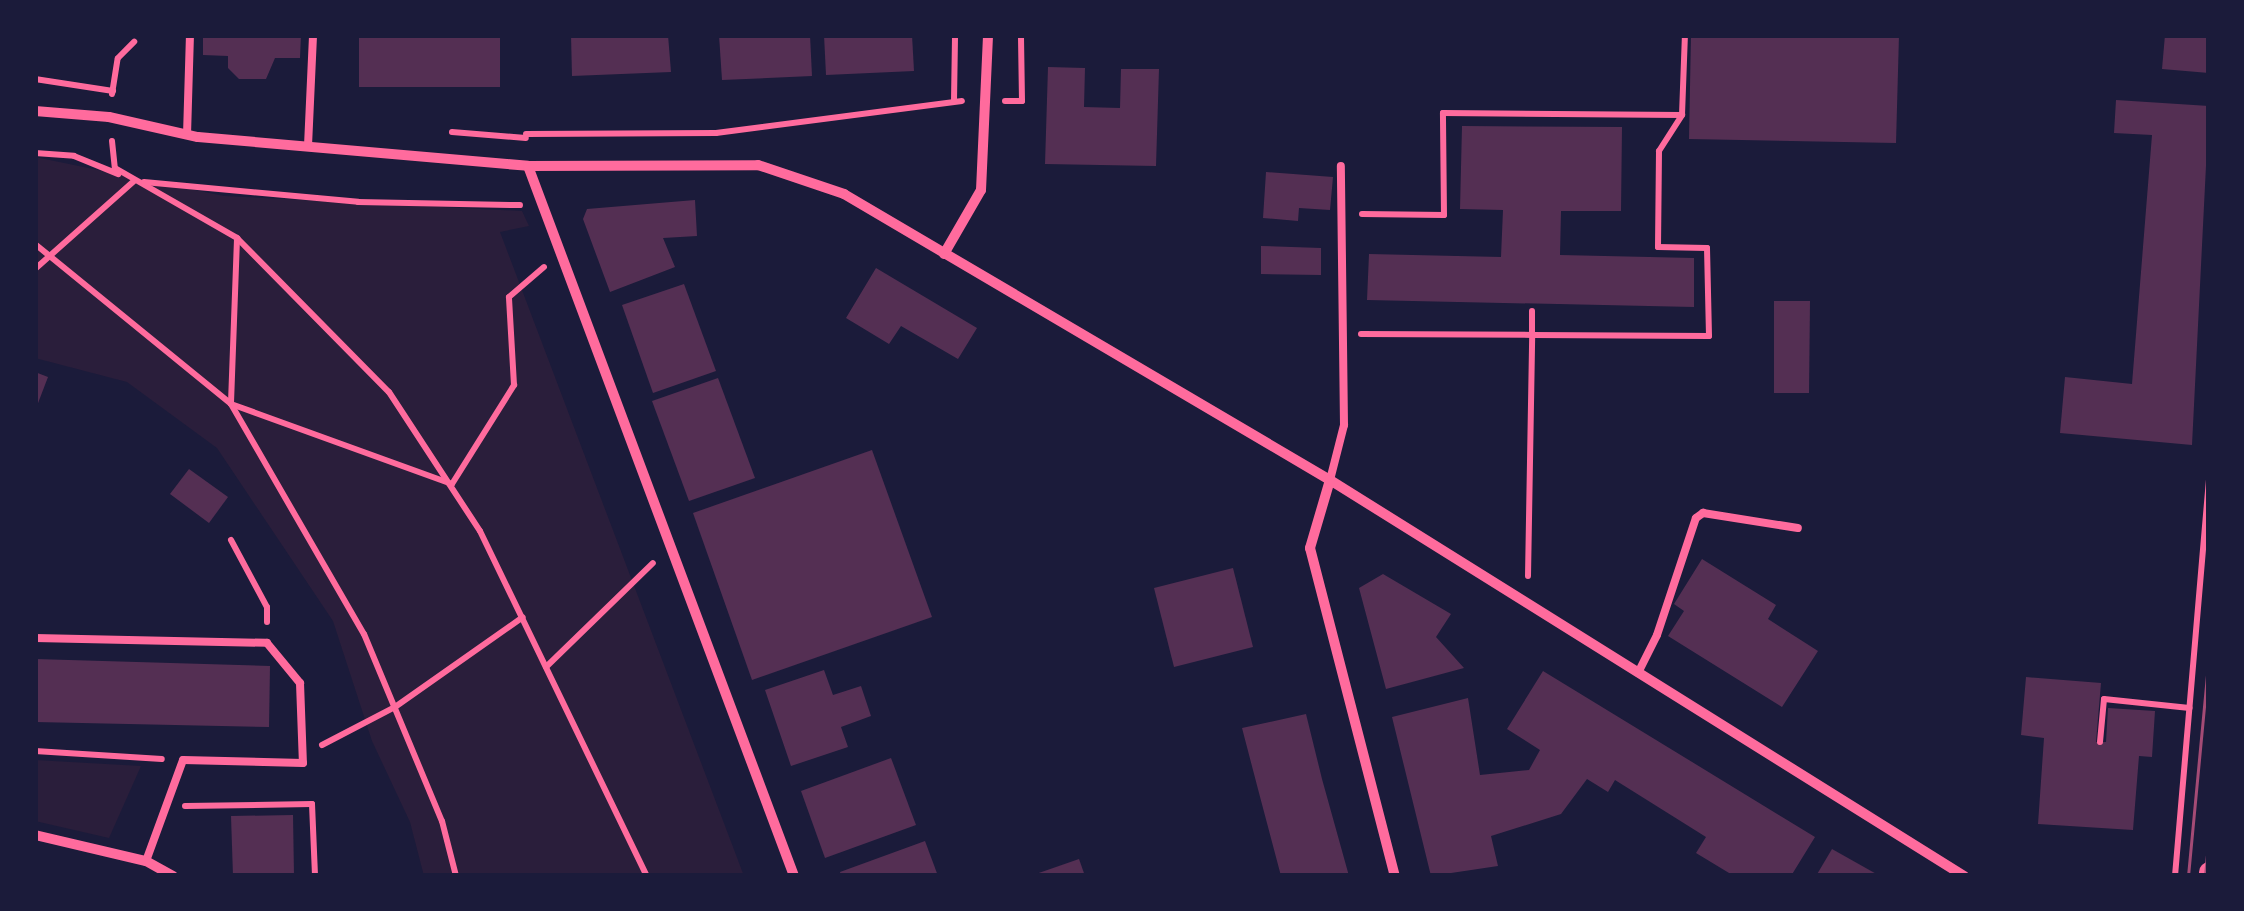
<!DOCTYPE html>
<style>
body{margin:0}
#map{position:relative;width:2244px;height:911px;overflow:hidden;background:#1b1b3a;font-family:"PT Sans",sans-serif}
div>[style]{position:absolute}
.green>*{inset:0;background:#2a1e3b}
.building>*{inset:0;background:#542f53}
.path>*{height:6px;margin:-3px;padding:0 3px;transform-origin:3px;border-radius:3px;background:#ff6b9d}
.service>*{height:8px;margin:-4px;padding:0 4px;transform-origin:4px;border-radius:4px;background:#ff6b9d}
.minor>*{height:10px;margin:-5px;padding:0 5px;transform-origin:5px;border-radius:5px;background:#ff6b9d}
.secondary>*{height:20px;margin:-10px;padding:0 10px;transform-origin:10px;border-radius:10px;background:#ff6b9d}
.tram>*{height:2.5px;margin:-1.25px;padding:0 1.25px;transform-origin:1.25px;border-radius:1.25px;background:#a44b75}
span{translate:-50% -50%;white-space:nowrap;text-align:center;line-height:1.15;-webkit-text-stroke:10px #1b1b3a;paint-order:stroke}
.frame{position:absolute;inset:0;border:38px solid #1b1b3a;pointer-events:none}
</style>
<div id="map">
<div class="green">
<i style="clip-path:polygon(35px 157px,224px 196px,522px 211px,529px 226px,500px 232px,744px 876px,424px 876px,410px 822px,372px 741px,333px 621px,217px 448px,127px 382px,35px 358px)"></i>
<i style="clip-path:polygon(35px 760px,141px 766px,109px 838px,35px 821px)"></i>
</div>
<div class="building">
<i style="clip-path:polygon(203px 35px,301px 35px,300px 58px,275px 58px,266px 79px,239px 79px,228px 68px,228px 56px,203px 55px)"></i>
<i style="clip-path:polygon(359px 35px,500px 35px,500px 87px,359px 87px)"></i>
<i style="clip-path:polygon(571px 35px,668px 35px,671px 72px,572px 76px)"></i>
<i style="clip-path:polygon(719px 35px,810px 35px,812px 76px,722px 80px)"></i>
<i style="clip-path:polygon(824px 35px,912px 35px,914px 71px,826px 75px)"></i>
<i style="clip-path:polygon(1691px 35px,1899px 35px,1896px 143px,1689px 139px)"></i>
<i style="clip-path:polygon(2165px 35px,2209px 35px,2209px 73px,2162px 69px)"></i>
<i style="clip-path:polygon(1048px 67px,1085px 68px,1084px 107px,1120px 108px,1121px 69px,1159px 69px,1156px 166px,1045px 164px)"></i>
<i style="clip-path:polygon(2116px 100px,2209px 106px,2192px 445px,2060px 433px,2065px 377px,2132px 384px,2152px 135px,2114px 133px)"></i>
<i style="clip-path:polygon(1462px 126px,1622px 127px,1621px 211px,1561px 211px,1560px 255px,1694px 258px,1694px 307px,1367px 300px,1369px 254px,1501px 257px,1503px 210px,1460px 209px)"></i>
<i style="clip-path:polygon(1266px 172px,1333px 177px,1330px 210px,1299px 208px,1298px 221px,1263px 218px)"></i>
<i style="clip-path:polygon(695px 200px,697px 236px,663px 238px,675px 267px,610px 292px,583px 219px,587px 209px)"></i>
<i style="clip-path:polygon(1261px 246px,1321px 248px,1321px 275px,1261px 274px)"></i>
<i style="clip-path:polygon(876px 268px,977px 328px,958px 359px,901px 326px,889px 344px,846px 318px)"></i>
<i style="clip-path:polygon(684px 284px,716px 371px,653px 393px,622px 305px)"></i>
<i style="clip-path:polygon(1774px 301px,1810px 301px,1809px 393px,1774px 393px)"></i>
<i style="clip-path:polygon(35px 372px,48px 377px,35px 411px)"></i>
<i style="clip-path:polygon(718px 378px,755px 478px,689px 501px,652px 401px)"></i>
<i style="clip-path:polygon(872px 450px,932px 617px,752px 680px,693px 513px)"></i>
<i style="clip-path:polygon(189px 469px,228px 497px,209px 523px,170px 494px)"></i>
<i style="clip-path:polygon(1702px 559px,1776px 605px,1768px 619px,1818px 651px,1782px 707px,1668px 636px,1684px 611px,1674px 604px)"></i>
<i style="clip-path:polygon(1233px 568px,1253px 647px,1174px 667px,1154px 588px)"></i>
<i style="clip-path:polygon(1383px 574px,1451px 614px,1436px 637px,1464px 668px,1386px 689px,1359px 588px)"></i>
<i style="clip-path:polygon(35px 659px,270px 666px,269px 727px,35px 722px)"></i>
<i style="clip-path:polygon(824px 670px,833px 695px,861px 686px,871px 716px,841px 727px,848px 747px,791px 766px,765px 690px)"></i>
<i style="clip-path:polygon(1543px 671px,1815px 837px,1791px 876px,1734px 876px,1696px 853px,1706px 837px,1615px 780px,1608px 792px,1587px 779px,1561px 814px,1491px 836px,1498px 866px,1431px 876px,1392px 717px,1468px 698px,1480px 775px,1529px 770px,1540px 750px,1507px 729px)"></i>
<i style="clip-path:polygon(2026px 677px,2101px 683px,2096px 742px,2106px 742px,2108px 708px,2155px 711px,2152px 757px,2139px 756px,2133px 830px,2038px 824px,2044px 738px,2021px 735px)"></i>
<i style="clip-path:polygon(1306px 714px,1322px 779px,1349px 876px,1281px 876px,1259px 793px,1242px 728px)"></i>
<i style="clip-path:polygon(891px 758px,916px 825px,825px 858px,801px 791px)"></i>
<i style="clip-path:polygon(293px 815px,294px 876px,233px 876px,231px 816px)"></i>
<i style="clip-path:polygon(925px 841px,938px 876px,841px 876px,840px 872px)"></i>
<i style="clip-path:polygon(1832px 849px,1880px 876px,1816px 876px)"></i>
<i style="clip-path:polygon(1079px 859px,1085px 876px,1033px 876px,1033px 875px)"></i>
</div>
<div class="path">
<i style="left:35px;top:79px;width:79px;rotate:8.7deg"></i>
<i style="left:112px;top:94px;width:36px;rotate:-81deg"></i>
<i style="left:118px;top:58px;width:23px;rotate:-45deg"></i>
<i style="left:954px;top:101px;width:66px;rotate:-89.1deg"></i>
<i style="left:1005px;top:101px;width:17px"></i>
<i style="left:1022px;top:101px;width:66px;rotate:-90.9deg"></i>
<i style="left:452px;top:132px;width:74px;rotate:4.6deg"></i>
<i style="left:526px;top:134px;width:190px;rotate:-0.3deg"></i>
<i style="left:716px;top:133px;width:248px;rotate:-7.4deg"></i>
<i style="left:112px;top:141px;width:27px;rotate:84deg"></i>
<i style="left:115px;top:168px;width:141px;rotate:29.8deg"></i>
<i style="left:237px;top:238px;width:216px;rotate:45.4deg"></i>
<i style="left:389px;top:392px;width:166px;rotate:56.8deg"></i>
<i style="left:480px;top:531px;width:383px;rotate:64.2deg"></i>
<i style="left:35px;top:153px;width:39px;rotate:4deg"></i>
<i style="left:74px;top:156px;width:48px;rotate:22.2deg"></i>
<i style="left:144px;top:182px;width:215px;rotate:5.3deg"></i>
<i style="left:358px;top:202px;width:162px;rotate:1.1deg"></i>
<i style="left:1362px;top:214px;width:82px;rotate:0.7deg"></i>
<i style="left:1444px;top:215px;width:102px;rotate:-90.6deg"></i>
<i style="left:1443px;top:113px;width:238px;rotate:0.5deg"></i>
<i style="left:237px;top:239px;width:165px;rotate:92.1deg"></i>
<i style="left:231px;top:404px;width:266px;rotate:60deg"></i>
<i style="left:364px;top:634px;width:203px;rotate:67.4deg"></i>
<i style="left:442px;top:821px;width:57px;rotate:75.7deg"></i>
<i style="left:35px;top:244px;width:253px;rotate:39.2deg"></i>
<i style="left:231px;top:404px;width:235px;rotate:19.9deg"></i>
<i style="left:452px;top:484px;width:117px;rotate:-57.9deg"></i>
<i style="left:514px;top:385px;width:88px;rotate:-93.3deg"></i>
<i style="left:509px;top:297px;width:46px;rotate:-40.6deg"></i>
<i style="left:35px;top:269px;width:132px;rotate:-41.6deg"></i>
<i style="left:1361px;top:334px;width:171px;rotate:0.3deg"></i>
<i style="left:1532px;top:335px;width:24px;rotate:-90deg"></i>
<i style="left:231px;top:540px;width:76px;rotate:61.8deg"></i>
<i style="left:267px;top:607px;width:15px;rotate:90deg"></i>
<i style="left:1528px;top:576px;width:241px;rotate:-89deg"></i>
<i style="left:1532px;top:335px;width:177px;rotate:0.3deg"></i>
<i style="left:1709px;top:336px;width:88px;rotate:-91.3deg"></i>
<i style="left:1707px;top:248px;width:49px;rotate:-178.8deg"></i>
<i style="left:1658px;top:247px;width:96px;rotate:-89.4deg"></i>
<i style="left:1659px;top:151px;width:43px;rotate:-57.4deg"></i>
<i style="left:1682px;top:115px;width:80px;rotate:-87.9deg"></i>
<i style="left:546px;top:667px;width:149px;rotate:-44.2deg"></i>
<i style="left:2100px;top:742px;width:43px;rotate:-84.7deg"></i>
<i style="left:2104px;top:699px;width:86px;rotate:6deg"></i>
<i style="left:322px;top:745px;width:82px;rotate:-27.5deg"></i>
<i style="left:395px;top:707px;width:156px;rotate:-35.1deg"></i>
<i style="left:35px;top:751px;width:127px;rotate:3.6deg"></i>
<i style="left:185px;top:806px;width:127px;rotate:-0.9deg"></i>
<i style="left:312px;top:804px;width:72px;rotate:87.6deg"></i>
<i style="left:2175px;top:876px;width:397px;rotate:-85.1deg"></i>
</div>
<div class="service">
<i style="left:187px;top:135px;width:100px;rotate:-88.3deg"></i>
<i style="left:308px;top:146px;width:111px;rotate:-87.4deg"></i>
<i style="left:1330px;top:480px;width:57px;rotate:-75.7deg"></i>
<i style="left:1344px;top:425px;width:259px;rotate:-90.7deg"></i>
<i style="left:35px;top:638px;width:232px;rotate:1.2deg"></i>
<i style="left:267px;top:643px;width:52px;rotate:50.5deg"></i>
<i style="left:300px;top:683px;width:80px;rotate:87.9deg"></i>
<i style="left:303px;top:763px;width:120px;rotate:-178.6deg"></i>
<i style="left:183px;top:760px;width:108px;rotate:110.1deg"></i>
<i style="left:1638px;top:673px;width:42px;rotate:-63.4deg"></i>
<i style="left:1657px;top:635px;width:123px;rotate:-71.6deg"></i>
<i style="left:1696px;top:518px;width:9px;rotate:-36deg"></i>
<i style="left:1703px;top:513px;width:96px;rotate:9deg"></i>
</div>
<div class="minor">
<i style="left:35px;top:111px;width:74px;rotate:4.6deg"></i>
<i style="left:109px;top:117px;width:91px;rotate:12.7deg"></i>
<i style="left:198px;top:137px;width:331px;rotate:5deg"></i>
<i style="left:528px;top:166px;width:230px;rotate:-0.2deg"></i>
<i style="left:758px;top:165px;width:91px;rotate:18.6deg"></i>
<i style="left:844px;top:194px;width:564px;rotate:30.48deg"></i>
<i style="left:1330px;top:480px;width:748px;rotate:31.99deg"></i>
<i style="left:528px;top:166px;width:758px;rotate:69.46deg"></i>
<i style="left:944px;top:254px;width:74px;rotate:-60deg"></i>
<i style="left:981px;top:190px;width:155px;rotate:-87.4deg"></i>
<i style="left:1330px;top:480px;width:71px;rotate:106.4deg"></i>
<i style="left:1310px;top:548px;width:339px;rotate:75.5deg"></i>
<i style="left:35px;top:835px;width:114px;rotate:13.2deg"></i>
<i style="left:146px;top:861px;width:31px;rotate:29deg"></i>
</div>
<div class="secondary">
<i style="left:2209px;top:876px;width:4px;rotate:-90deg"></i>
</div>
<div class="tram">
<i style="left:2188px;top:876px;width:225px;rotate:-84.6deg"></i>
<i style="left:2205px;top:876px;width:42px;rotate:-84.6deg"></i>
</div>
<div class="frame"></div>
</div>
